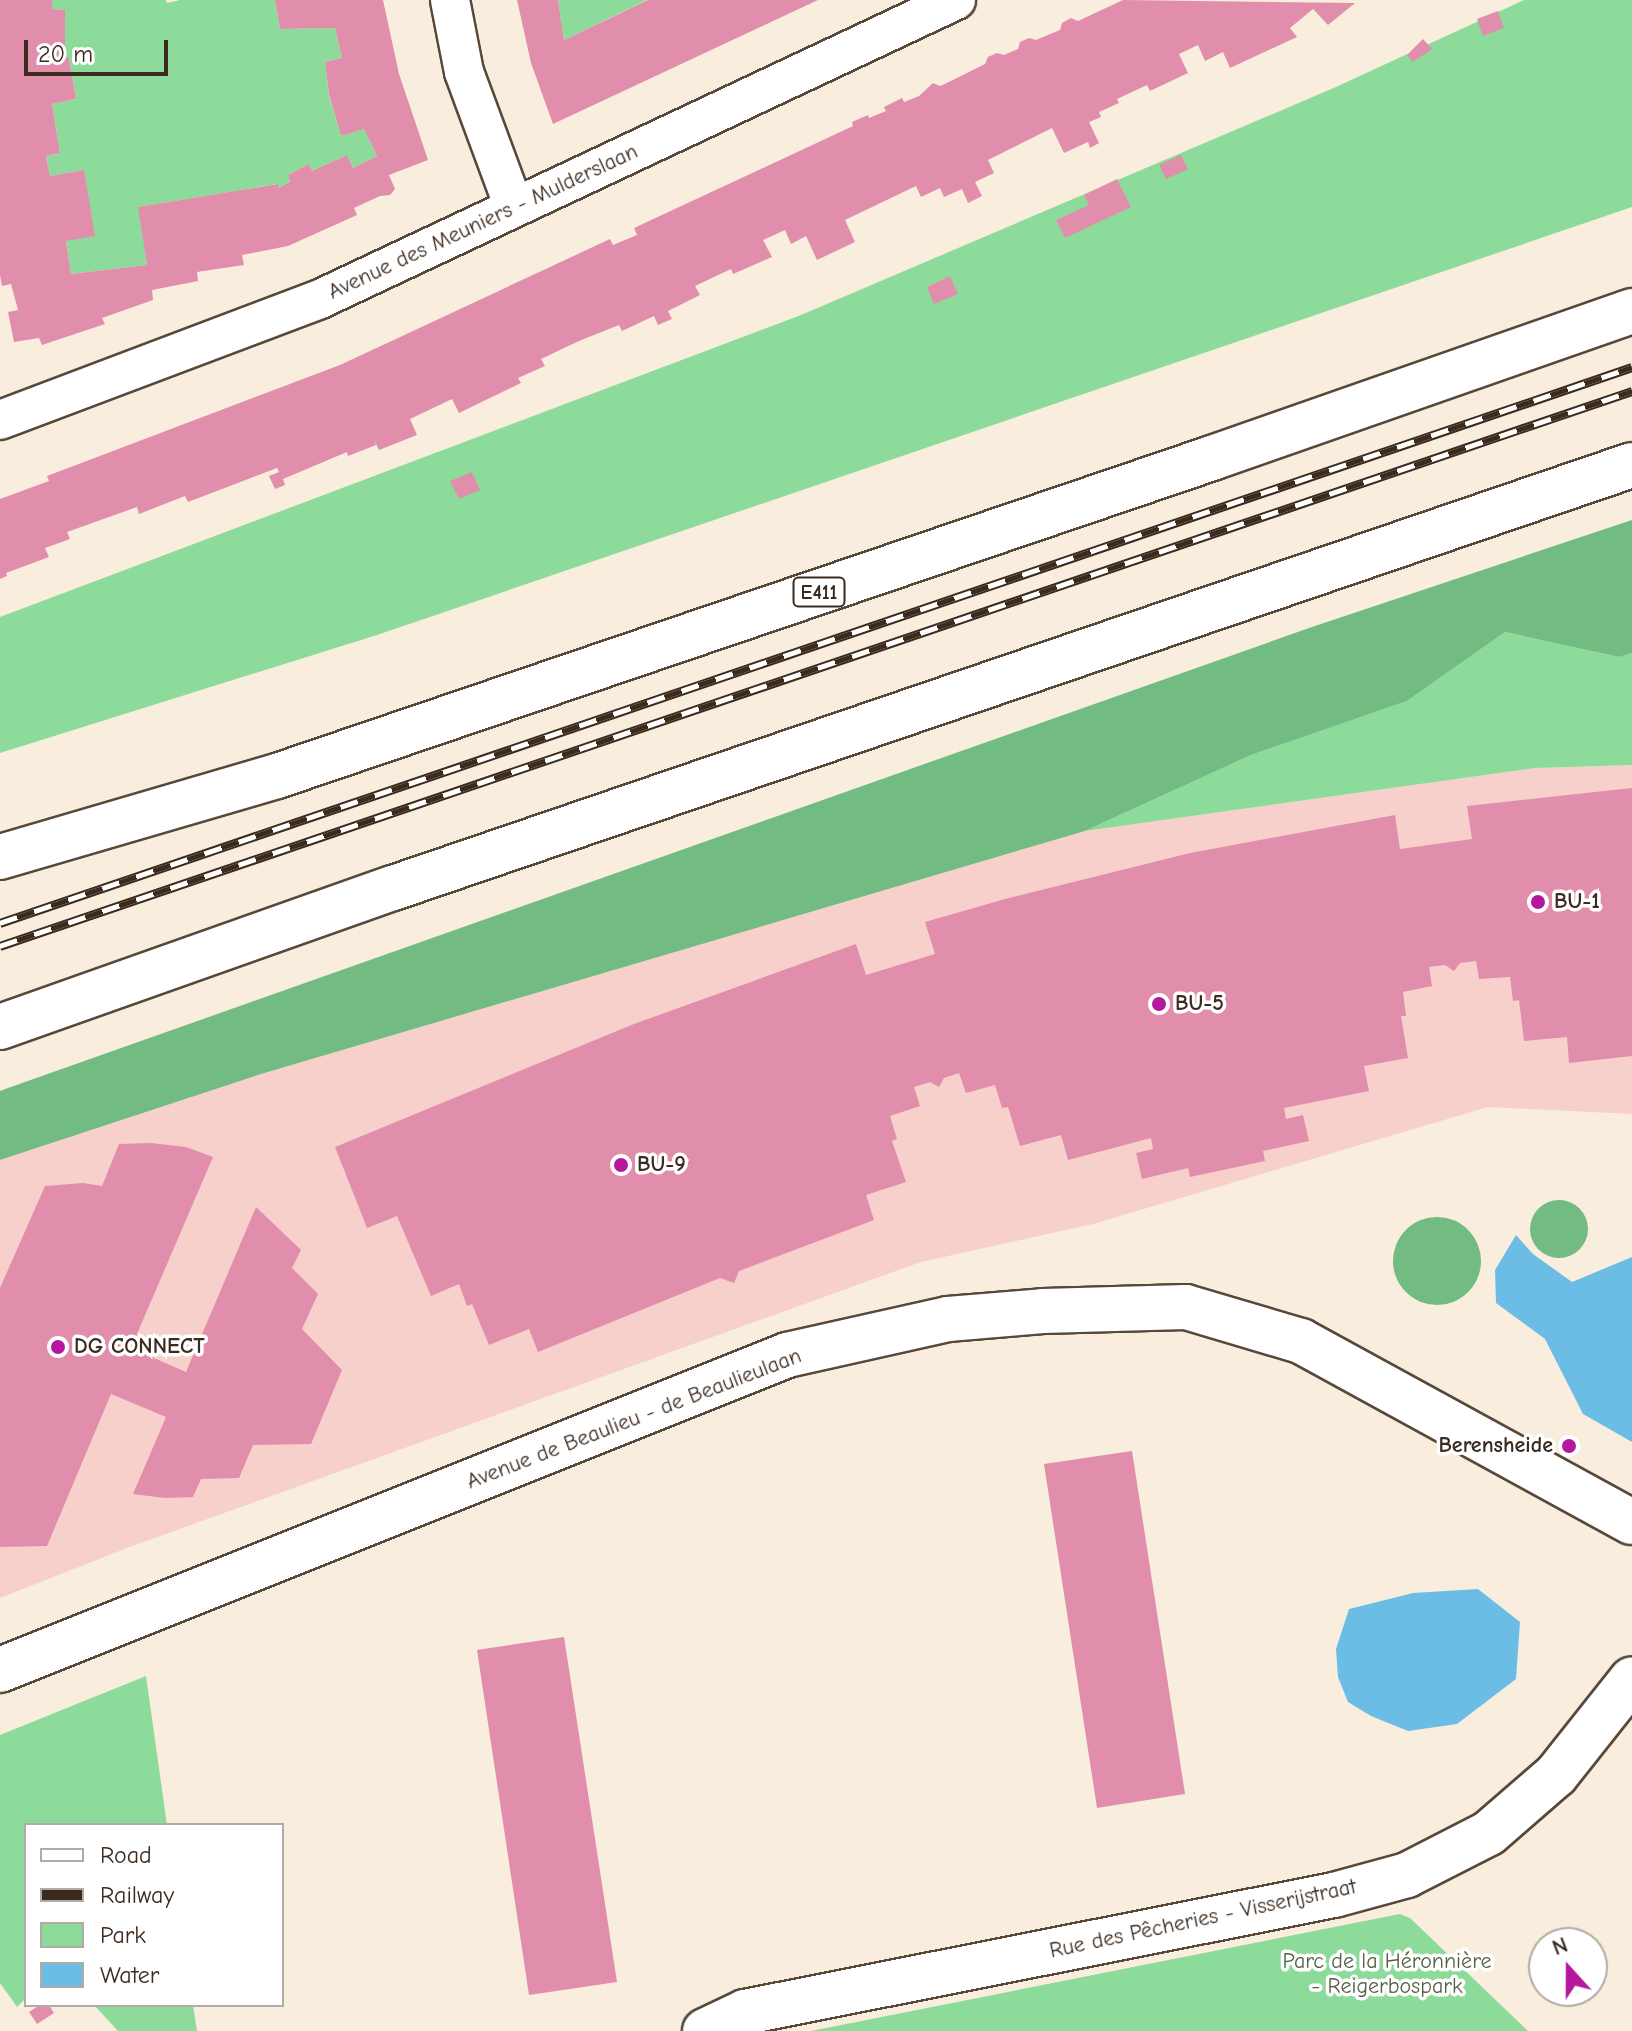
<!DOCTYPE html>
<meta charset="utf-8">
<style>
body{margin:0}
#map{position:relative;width:1632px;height:2031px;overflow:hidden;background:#f9eddd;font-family:"Comic Neue",sans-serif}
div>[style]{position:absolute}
.built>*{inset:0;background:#f7d0cc}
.green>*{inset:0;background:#8ddb9a}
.forest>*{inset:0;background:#72bb82}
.round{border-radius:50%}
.water>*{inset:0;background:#6bbde6}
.building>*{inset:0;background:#e08eab}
.roads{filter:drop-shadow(2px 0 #58473b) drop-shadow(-2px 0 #58473b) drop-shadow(0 2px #58473b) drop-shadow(0 -2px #58473b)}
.minor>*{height:38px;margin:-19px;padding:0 19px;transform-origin:19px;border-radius:19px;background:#fff}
.tertiary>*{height:44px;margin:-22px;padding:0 22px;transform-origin:22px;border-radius:22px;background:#fff}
.trunk>*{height:44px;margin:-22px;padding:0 22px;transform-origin:22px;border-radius:22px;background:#fff}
.rail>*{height:9px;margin-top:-4.5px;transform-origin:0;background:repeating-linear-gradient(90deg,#fff 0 18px,#3b2a1e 0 36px);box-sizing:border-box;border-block:2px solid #3b2a1e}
.dots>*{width:22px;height:22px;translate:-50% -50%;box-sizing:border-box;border:4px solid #fff;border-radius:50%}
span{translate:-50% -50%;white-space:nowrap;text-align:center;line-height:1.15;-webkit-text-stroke:7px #fff;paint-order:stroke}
.shield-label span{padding:2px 6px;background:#fff;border:2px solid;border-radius:6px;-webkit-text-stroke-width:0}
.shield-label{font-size:20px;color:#3b2a1e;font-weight:700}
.street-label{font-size:22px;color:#3b2a1e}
.poi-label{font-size:22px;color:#3b2a1e;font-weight:700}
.left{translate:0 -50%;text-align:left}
.right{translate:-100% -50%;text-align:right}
.park-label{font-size:22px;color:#545f43}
.legend{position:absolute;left:24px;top:1823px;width:260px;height:184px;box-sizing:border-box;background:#fff;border:2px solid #b1aaa5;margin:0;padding:10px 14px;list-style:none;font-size:24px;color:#3b2a1e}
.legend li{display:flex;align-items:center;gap:16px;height:40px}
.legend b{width:40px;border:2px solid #b1aaa5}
.north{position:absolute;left:1528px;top:1927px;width:80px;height:80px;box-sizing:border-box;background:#fff;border:2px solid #b1aaa5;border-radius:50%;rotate:339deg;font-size:22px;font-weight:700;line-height:32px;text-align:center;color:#3b2a1e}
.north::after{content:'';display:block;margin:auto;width:28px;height:36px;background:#b5179e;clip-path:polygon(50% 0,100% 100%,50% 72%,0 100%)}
.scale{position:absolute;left:24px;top:40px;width:144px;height:36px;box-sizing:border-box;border:4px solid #3b2a1e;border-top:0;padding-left:10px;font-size:24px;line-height:28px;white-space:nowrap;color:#3b2a1e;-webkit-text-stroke:6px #fff;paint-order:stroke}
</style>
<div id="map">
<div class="built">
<i style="clip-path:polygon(1632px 765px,1632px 1114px,1488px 1107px,1093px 1224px,921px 1262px,127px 1548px,0 1598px,0 1160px,261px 1074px,1085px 831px,1535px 768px)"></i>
</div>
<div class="green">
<i style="clip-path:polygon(52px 0,166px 0,167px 3px,180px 0,275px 0,280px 29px,335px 28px,342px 58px,325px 62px,329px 95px,341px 136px,364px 129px,377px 156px,353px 168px,347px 155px,312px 171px,309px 164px,288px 175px,290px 182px,278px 188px,277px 184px,139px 207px,147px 265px,71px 274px,66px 241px,84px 170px,50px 176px,46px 156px,60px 153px,52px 104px,76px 99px,69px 58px,65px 58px,65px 10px,52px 9px)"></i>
<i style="clip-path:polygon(558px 0,647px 0,564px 40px)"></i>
<i style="clip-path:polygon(1524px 0,1632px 0,1632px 207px,377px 635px,0 753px,0 617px,801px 315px,1336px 87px)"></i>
<i style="clip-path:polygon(1505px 632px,1619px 657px,1632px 653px,1632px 765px,1535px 768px,1085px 831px,1251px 755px,1407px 701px)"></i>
<i style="clip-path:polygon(146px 1676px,167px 1825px,26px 1825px,26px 1998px,17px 2007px,0 1983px,0 1735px)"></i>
<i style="clip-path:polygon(1400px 1914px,1410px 1918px,1528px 2031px,811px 2031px)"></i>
<i style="clip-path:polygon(94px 2005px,193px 2005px,197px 2031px,118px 2031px)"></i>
</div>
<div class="forest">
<i style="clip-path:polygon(1632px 520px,1632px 653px,1619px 657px,1505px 632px,1407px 701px,1251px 755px,1085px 831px,261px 1074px,0 1160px,0 1091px,8px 1088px,1312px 627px)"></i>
<i class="round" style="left:1530px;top:1200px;width:58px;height:58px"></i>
<i class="round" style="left:1393px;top:1217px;width:88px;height:88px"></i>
</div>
<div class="water">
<i style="clip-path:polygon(1516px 1235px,1533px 1254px,1572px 1282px,1632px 1257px,1632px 1442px,1583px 1414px,1545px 1339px,1496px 1303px,1495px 1270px)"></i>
<i style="clip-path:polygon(1478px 1589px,1520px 1622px,1516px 1679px,1457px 1724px,1408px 1731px,1371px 1716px,1348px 1702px,1338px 1677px,1336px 1649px,1349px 1609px,1413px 1593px)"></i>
</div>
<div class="building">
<i style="clip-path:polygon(0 0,52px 0,52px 9px,65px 10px,65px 58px,69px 58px,76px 99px,52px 104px,60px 153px,46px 156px,50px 176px,84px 170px,95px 236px,66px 241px,71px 274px,147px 265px,138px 207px,278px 184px,278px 188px,290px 182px,288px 175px,309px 164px,312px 171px,347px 155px,353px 168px,377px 156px,364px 129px,341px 136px,329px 94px,325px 62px,342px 58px,335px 28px,280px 29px,275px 0,383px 0,399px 74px,428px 160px,389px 175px,395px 189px,390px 195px,380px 196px,354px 208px,357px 215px,288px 246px,242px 255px,244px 265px,197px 272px,198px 281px,152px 290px,153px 300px,102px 318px,105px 324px,42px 345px,39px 338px,14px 342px,8px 312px,18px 310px,11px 284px,2px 286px,0 275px)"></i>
<i style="clip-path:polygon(517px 0,558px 0,564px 40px,648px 0,818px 0,553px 124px,531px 63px)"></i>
<i style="clip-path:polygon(1123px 0,1355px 3px,1328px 25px,1313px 9px,1290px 28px,1297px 37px,1230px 68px,1223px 52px,1205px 61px,1198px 45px,1179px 54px,1188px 73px,1150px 91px,1147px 85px,1117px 99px,1119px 103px,1099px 112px,1101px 117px,1089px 122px,1099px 143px,1090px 148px,1088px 142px,1064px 153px,1052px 128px,988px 160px,994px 173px,975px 182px,982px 196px,968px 203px,962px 189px,944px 197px,940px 188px,921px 197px,916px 186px,845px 220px,855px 242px,817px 260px,806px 236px,791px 244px,785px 230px,763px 240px,772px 257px,733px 274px,731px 269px,695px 286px,700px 295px,668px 311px,672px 319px,658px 325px,654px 316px,622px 331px,619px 325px,579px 341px,541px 359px,545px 366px,518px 378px,521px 383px,459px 413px,452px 399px,410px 419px,417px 435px,379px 450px,372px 436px,376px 445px,348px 456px,347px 452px,283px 479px,285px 485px,275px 489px,269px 476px,279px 472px,277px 468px,188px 502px,185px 496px,139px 514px,137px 507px,67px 532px,70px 539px,45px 548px,49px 557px,6px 573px,7px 576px,0 579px,0 499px,49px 481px,47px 476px,340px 365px,610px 239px,613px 245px,637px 235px,634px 228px,853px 126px,852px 122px,868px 115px,869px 118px,886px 111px,884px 107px,902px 98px,904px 102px,919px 96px,933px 83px,940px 86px,951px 81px,985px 64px,988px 57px,997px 53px,1004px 55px,1018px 49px,1020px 42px,1029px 38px,1036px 40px,1060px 30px,1062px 23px,1071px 18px,1078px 21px)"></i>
<i style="clip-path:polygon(1498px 11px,1504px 28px,1483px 36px,1477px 19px)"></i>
<i style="clip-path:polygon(1423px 39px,1432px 49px,1413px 62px,1407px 55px)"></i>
<i style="clip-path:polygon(1181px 155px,1188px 169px,1166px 179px,1159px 165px)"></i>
<i style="clip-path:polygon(1117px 179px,1131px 207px,1065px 238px,1056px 220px,1089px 205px,1084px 195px)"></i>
<i style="clip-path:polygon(950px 276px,958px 294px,934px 304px,927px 287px)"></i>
<i style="clip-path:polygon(472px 472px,480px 490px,459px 499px,450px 481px)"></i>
<i style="clip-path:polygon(1632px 788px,1632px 1056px,1569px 1063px,1567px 1037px,1524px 1041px,1519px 1000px,1513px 1001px,1510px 977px,1479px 979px,1476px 961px,1460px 963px,1454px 971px,1445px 965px,1429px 967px,1432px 986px,1403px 992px,1406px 1016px,1401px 1016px,1408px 1058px,1364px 1066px,1369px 1091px,1284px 1108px,1286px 1119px,1303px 1115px,1309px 1141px,1263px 1151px,1265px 1161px,1190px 1177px,1188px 1168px,1142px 1179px,1136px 1153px,1153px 1149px,1151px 1138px,1068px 1160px,1061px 1135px,1020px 1146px,1008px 1107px,1002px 1108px,995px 1085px,966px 1093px,959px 1073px,944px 1078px,939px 1087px,930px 1082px,914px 1087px,920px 1106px,890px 1116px,897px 1139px,892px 1141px,906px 1182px,866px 1195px,874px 1220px,739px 1271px,734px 1283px,720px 1278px,538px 1352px,529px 1329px,489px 1345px,472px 1304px,467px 1306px,459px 1284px,431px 1296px,397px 1216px,367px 1228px,335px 1147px,634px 1024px,856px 944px,866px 975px,935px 954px,925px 922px,1005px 899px,1190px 853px,1395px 815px,1400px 849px,1472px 839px,1467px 806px)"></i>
<i style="clip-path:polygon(151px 1143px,186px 1147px,213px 1157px,131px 1348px,186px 1372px,256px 1207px,301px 1250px,292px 1268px,318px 1294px,302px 1329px,342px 1370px,311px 1444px,253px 1445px,239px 1478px,201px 1479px,193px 1497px,165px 1498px,133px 1494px,166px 1417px,111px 1394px,47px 1546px,0 1547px,0 1288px,45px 1186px,83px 1183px,102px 1186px,119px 1144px)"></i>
<i style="clip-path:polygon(1132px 1451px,1185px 1794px,1097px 1808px,1044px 1464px)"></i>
<i style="clip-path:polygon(564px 1637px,617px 1982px,529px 1995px,477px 1650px)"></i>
<i style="clip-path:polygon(40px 2005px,49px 2005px,54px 2013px,37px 2024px,29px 2012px)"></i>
</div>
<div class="roads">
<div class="minor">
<i style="left:450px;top:0;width:73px;rotate:79deg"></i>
<i style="left:464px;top:72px;width:144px;rotate:69.7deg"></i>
<i style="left:0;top:420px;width:340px;rotate:-20.7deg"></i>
<i style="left:318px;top:300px;width:705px;rotate:-25.18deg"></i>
</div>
<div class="tertiary">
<i style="left:0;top:1670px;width:848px;rotate:-21.81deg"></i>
<i style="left:787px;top:1355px;width:165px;rotate:-12.6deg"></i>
<i style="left:948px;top:1319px;width:95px;rotate:-4.8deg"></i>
<i style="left:1043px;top:1311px;width:143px;rotate:-1.6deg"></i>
<i style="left:1186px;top:1307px;width:120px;rotate:16.5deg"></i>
<i style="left:1301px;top:1341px;width:377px;rotate:28.7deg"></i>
<i style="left:705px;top:2031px;width:44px;rotate:-25.4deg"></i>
<i style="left:745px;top:2012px;width:601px;rotate:-11.24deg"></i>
<i style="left:1334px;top:1895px;width:76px;rotate:-15.3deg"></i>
<i style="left:1407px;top:1875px;width:92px;rotate:-27.1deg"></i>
<i style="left:1489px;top:1833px;width:89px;rotate:-40.9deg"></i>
<i style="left:1556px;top:1775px;width:122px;rotate:-51.6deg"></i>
</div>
<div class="trunk">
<i style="left:0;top:857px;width:289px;rotate:-16.3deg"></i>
<i style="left:277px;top:776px;width:988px;rotate:-18.78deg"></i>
<i style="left:1212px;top:458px;width:445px;rotate:-19.3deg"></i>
<i style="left:0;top:1027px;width:417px;rotate:-19.5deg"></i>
<i style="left:393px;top:888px;width:1309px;rotate:-18.85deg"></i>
</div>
</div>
<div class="rail">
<i style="left:0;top:923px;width:1724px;rotate:-18.81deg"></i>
<i style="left:0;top:946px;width:1724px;rotate:-18.78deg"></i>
</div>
<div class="dots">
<i style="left:1538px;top:902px;background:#b5179e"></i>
<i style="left:1159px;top:1004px;background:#b5179e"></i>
<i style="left:621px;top:1165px;background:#b5179e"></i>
<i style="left:58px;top:1347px;background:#b5179e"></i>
<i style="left:1569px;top:1446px;background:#b5179e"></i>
</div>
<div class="shield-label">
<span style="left:819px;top:592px">E411</span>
</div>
<div class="street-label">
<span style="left:483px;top:222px;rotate:-25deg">Avenue des Meuniers - Mulderslaan</span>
<span style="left:634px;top:1419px;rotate:-21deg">Avenue de Beaulieu - de Beaulieulaan</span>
<span style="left:1203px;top:1919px;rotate:-12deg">Rue des Pêcheries - Visserijstraat</span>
</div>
<div class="poi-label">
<span class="left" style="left:1554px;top:902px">BU-1</span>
<span class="left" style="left:1175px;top:1004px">BU-5</span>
<span class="left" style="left:637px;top:1165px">BU-9</span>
<span class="left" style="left:74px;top:1347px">DG CONNECT</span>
<span class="right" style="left:1553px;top:1446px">Berensheide</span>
</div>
<div class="park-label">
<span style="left:1387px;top:1974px">Parc de la Héronnière<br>- Reigerbospark</span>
</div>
<ul class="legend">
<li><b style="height:10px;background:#fff"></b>Road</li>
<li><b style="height:10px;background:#3b2a1e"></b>Railway</li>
<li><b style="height:22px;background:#8ddb9a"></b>Park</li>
<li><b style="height:22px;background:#6bbde6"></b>Water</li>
</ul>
<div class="north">N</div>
<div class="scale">20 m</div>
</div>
